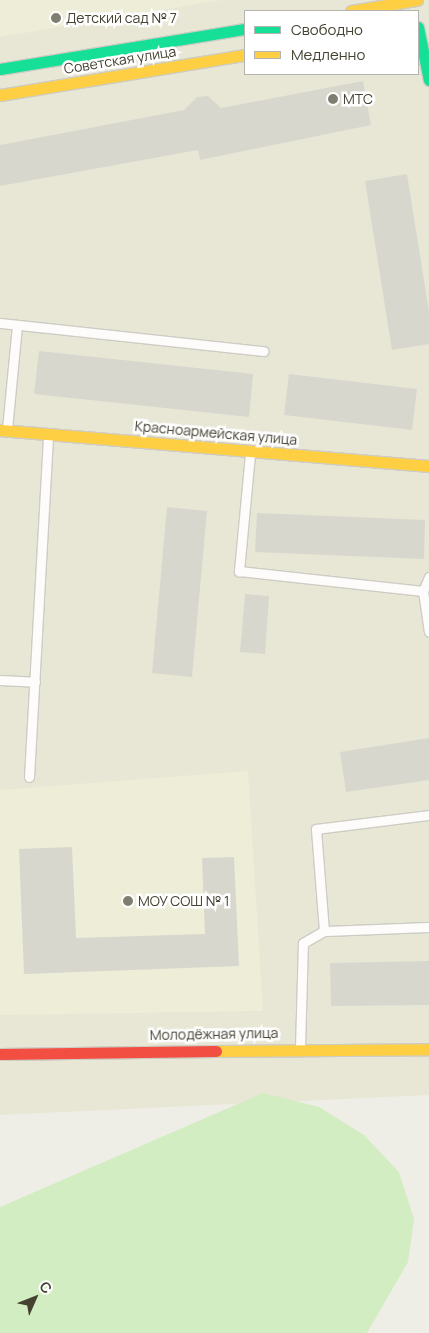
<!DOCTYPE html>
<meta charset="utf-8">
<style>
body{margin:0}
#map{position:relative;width:429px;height:1333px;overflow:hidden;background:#efeee6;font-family:Manrope,sans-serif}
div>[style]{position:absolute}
.residential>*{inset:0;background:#e8e7d6}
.education>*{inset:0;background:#eeedd7}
.green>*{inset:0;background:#d3edc3}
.building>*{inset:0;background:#d8d7ce}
.roads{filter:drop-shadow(1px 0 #cdccc4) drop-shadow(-1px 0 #cdccc4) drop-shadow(0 1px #cdccc4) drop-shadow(0 -1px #cdccc4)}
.lane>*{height:9px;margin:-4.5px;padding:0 4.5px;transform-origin:4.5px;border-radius:4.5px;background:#fdfcfb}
.fast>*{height:11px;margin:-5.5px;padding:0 5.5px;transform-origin:5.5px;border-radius:5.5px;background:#16e098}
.slow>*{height:11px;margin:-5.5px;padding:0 5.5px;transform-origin:5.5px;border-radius:5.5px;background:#ffcf43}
.jam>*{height:11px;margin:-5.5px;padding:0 5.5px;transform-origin:5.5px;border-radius:5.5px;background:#f24e42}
.dots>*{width:14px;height:14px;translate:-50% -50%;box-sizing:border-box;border:2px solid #fff;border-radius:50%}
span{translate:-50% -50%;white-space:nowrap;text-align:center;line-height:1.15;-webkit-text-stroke:5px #fff;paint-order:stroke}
.poi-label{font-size:14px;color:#454232}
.left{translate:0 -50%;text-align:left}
.street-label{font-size:14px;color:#454232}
.legend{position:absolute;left:244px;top:10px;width:175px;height:65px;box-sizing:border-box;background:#fff;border:1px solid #b5b3ad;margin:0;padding:6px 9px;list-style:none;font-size:15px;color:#454232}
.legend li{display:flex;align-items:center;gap:10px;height:25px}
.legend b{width:25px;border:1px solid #b5b3ad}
.north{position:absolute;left:10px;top:1273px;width:50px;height:50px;-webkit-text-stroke:4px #fff;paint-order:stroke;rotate:46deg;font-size:14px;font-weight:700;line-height:20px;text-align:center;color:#454232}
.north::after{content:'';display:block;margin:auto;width:18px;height:22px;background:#454232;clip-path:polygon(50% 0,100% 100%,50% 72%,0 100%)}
</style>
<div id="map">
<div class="residential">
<i style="clip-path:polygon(evenodd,0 0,429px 0,429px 1095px,0 1115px,0 0,245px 11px,418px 11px,418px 74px,245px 74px,245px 11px)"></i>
</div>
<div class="education">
<i style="clip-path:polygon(0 0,222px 0,0 37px)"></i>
<i style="clip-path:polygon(248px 771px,263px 1011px,0 1015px,0 790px)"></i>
</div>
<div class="green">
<i style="clip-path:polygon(263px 1093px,319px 1107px,364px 1135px,399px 1172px,414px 1219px,408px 1262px,367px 1333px,0 1333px,0 1207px)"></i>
</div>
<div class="building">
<i style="clip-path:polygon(363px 81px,371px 125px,200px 160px,198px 150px,0 186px,0 145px,184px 110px,197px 97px,208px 96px,221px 108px)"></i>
<i style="clip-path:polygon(407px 174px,429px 312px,429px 344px,392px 350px,365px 181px)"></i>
<i style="clip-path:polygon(39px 351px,253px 374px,249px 417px,34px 394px)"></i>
<i style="clip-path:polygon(289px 374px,417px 389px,412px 430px,284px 415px)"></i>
<i style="clip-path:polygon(167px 507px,207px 511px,192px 677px,152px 673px)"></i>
<i style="clip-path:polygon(257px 513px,425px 520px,424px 559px,255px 552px)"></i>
<i style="clip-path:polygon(245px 594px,269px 596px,265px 654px,240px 652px)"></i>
<i style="clip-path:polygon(429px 738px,429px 780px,346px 792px,340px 752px)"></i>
<i style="clip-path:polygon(72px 847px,76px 938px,205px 934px,202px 858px,234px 857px,239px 966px,24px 974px,19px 849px)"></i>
<i style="clip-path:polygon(429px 961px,429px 1005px,331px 1006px,330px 963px)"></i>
</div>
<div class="roads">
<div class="lane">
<i style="left:0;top:323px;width:265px;rotate:6.1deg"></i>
<i style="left:7px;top:429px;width:104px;rotate:-84.5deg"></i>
<i style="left:250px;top:454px;width:118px;rotate:95.4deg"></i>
<i style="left:239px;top:571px;width:185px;rotate:6.2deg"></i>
<i style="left:429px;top:577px;width:15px;rotate:113deg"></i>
<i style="left:423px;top:591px;width:41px;rotate:81.7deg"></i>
<i style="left:0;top:680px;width:35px;rotate:3deg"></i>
<i style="left:29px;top:777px;width:342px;rotate:-86.8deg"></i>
<i style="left:324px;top:931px;width:102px;rotate:-94.5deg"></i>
<i style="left:316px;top:829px;width:114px;rotate:-7.1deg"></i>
<i style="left:300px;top:1048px;width:105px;rotate:-88.4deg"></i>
<i style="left:303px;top:943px;width:24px;rotate:-30deg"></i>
<i style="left:324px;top:931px;width:105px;rotate:-2.2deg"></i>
</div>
<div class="fast">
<i style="left:418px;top:27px;width:54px;rotate:78.3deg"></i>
<i style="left:0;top:69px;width:248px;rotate:-9.3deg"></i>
</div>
<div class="slow">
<i style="left:351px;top:11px;width:67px;rotate:-9.5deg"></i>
<i style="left:0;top:95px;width:248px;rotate:-9.3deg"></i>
<i style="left:0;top:430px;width:431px;rotate:4.8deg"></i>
<i style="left:216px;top:1051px;width:213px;rotate:-0.5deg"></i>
</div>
<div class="jam">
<i style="left:0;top:1054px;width:216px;rotate:-0.8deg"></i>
</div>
</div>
<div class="dots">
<i style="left:56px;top:18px;background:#807e71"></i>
<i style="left:333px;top:99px;background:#807e71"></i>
<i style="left:128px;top:901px;background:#807e71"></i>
</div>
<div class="poi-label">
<span class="left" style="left:66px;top:18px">Детский сад № 7</span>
<span class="left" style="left:343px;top:99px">МТС</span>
<span class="left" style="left:138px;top:901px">МОУ СОШ № 1</span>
</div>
<div class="street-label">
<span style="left:120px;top:60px;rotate:-9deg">Советская улица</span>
<span style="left:216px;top:433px;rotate:5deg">Красноармейская улица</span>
<span style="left:214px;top:1034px;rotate:-1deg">Молодёжная улица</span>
</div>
<ul class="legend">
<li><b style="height:6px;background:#16e098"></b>Свободно</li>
<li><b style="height:6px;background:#ffcf43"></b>Медленно</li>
</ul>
<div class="north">С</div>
</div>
